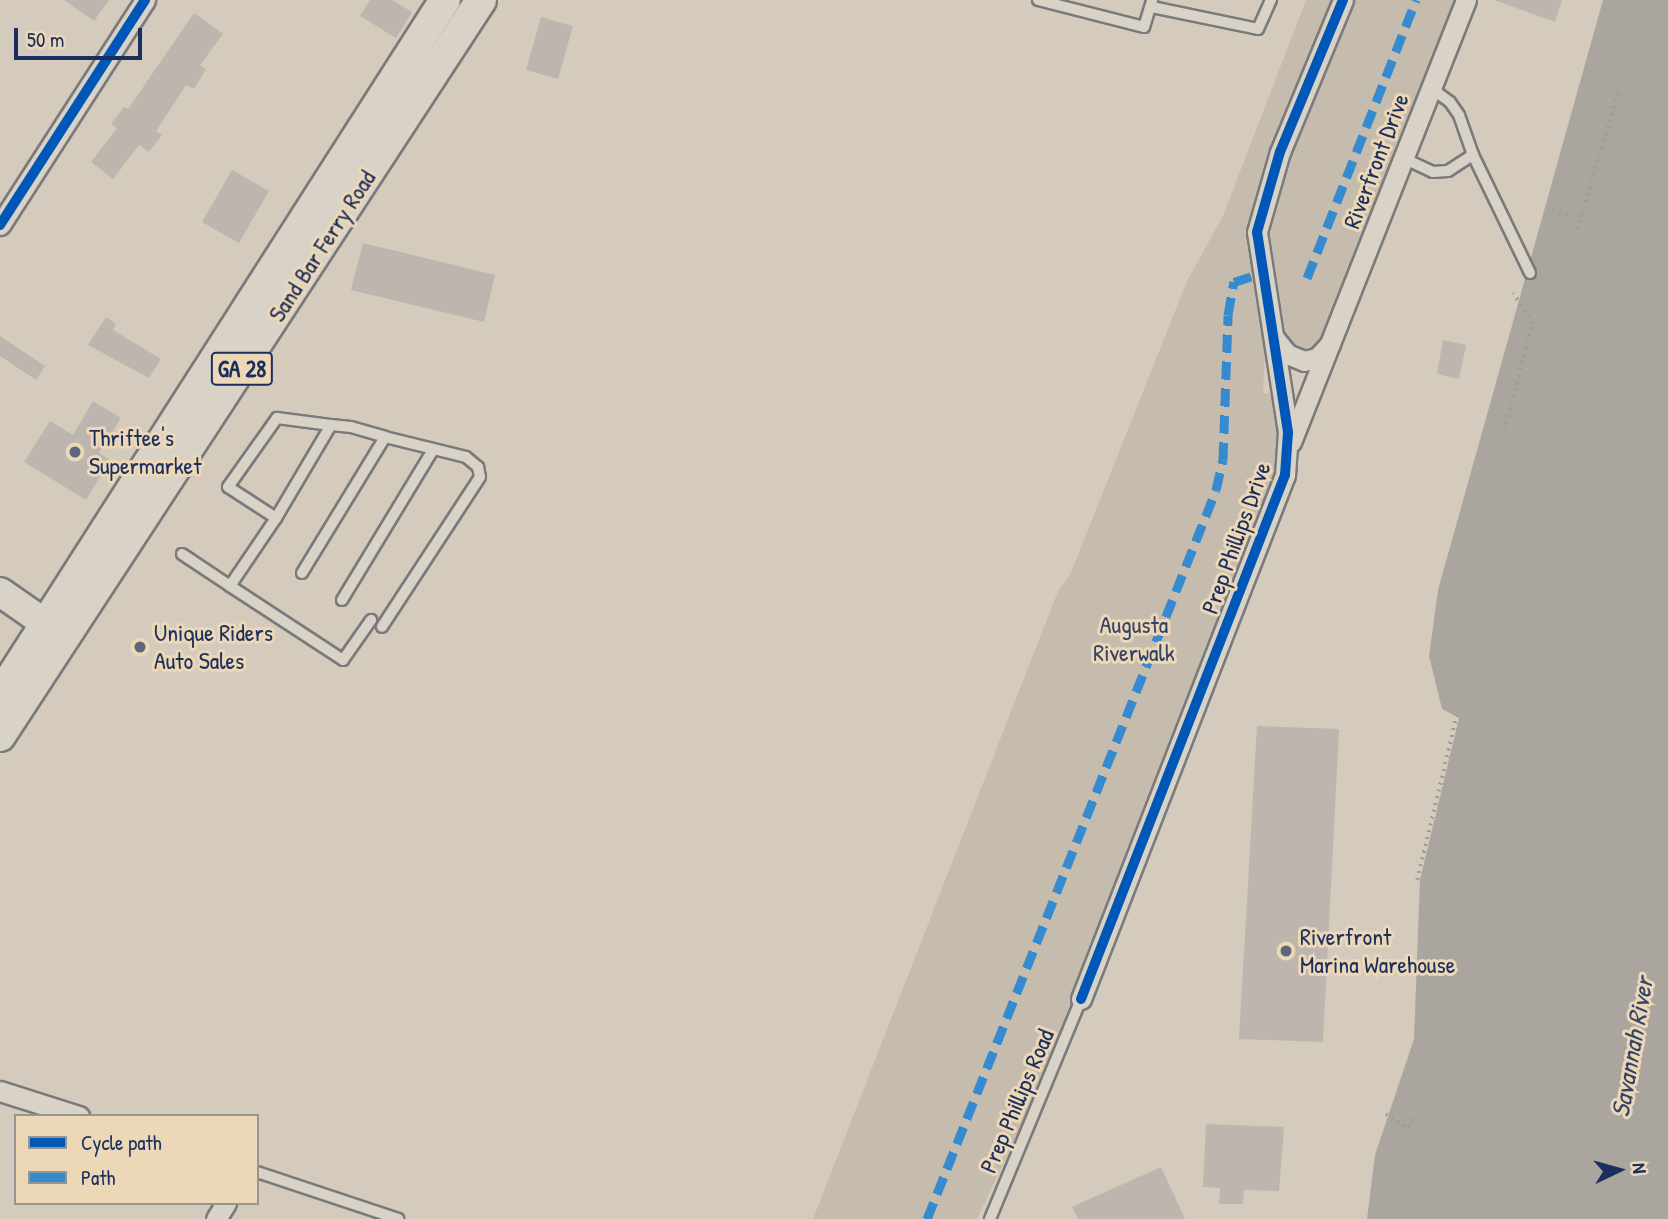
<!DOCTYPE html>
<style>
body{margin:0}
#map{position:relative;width:1668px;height:1219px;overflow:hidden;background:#d4cbbc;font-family:"Patrick Hand",sans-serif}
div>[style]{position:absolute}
.green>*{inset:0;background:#c6bcad}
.water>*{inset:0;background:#aba59f}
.building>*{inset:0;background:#bcb6ae}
.path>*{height:3.5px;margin-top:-1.75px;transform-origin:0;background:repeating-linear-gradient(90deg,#9f9d9b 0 2px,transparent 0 7px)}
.roads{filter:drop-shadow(2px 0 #7a7a7c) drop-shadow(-2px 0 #7a7a7c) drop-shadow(0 2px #7a7a7c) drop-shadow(0 -2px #7a7a7c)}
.lane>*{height:10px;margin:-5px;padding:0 5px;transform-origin:5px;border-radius:5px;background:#d9d2c6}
.street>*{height:19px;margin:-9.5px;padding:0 9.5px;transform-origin:9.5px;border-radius:9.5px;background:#d9d2c6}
.secondary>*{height:28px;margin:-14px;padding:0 14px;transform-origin:14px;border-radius:14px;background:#d9d2c6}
.primary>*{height:30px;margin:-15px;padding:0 15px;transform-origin:15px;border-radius:15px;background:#d9d2c6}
.quiet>*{height:9px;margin-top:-4.5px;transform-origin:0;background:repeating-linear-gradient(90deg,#368acf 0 18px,transparent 0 27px)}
.cycleway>*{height:10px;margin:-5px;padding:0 5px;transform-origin:5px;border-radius:5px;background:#0057b8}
.dots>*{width:19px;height:19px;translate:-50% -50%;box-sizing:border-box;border:4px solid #ecd7b6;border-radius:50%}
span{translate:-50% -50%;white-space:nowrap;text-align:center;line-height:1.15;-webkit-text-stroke:6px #ecd7b6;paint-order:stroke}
.shield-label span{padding:2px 5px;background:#ecd7b6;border:2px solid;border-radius:5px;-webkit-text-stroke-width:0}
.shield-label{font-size:23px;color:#1b2f5e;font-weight:700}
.street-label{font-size:24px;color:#1b2f5e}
.poi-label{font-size:24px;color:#1b2f5e}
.left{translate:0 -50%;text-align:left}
.park-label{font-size:24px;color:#344368}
.water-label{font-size:26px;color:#344369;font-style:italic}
.legend{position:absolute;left:14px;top:1114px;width:245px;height:91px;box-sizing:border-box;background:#ecd7b6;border:2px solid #989493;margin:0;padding:9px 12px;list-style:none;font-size:21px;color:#1b2f5e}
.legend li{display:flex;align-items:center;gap:14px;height:35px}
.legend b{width:35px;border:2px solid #989493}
.north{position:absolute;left:1584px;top:1135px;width:70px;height:70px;-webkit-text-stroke:5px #ecd7b6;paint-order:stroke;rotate:85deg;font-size:19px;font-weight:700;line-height:28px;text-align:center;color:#1b2f5e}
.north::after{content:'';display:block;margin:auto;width:24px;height:32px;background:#1b2f5e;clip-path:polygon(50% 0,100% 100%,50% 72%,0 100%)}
.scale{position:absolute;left:14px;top:28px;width:128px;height:32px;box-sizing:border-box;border:4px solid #1b2f5e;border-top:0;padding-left:9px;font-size:21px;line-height:24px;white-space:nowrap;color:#1b2f5e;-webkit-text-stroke:5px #ecd7b6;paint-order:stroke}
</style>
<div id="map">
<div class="green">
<i style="clip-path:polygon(1306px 0,1457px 0,1319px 347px,1296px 352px,1266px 333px,1263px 393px,1276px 394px,1280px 428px,1275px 478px,1253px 541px,1268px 548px,1034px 1099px,977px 1219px,813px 1219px,1058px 591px,1070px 575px,1187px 281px,1223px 216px)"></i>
</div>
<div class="water">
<i style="clip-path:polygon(1603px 0,1668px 0,1668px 1219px,1367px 1219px,1375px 1155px,1414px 1039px,1420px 880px,1459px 718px,1442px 709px,1429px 656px,1438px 590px)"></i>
</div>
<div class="building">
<i style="clip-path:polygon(64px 0,109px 0,94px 21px)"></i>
<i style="clip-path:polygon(370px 0,392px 0,412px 12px,396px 38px,360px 16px)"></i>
<i style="clip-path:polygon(1494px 0,1562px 0,1555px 22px)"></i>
<i style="clip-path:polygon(194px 13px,223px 34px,200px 65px,206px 69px,194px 89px,186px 85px,156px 131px,162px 135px,149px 152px,139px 145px,113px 179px,91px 162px,117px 128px,111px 124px,124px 107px,128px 109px)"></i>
<i style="clip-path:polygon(541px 17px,573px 26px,558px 79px,526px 70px)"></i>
<i style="clip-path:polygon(232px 170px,269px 191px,239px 243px,202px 222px)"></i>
<i style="clip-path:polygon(363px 243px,495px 275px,484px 322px,351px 290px)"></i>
<i style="clip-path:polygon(106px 317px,116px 324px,113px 330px,161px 359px,149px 378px,88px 345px)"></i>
<i style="clip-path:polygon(0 336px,45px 366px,36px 380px,0 356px)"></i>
<i style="clip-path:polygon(1443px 340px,1466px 345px,1459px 379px,1437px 374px)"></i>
<i style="clip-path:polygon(93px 401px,121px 418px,99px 453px,110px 460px,86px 500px,24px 462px,50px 421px,73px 435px)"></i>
<i style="clip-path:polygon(1257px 726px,1339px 729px,1323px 1042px,1239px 1039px)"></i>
<i style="clip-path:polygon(1206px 1124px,1284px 1127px,1279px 1191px,1244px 1190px,1243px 1204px,1219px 1204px,1220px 1188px,1203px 1187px)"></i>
<i style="clip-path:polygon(1161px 1167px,1185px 1219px,1078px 1219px,1072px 1207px)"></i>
</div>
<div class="path">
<i style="left:1552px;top:210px;width:28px;rotate:17deg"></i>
<i style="left:1577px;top:229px;width:143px;rotate:-73.3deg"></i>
<i style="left:1504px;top:431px;width:111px;rotate:-75.3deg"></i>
<i style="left:1532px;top:324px;width:36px;rotate:-122deg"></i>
<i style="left:1417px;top:880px;width:171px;rotate:-76.5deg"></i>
<i style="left:1386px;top:1114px;width:26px;rotate:31deg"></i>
<i style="left:1408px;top:1127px;width:9px;rotate:-63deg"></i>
</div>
<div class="roads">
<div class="lane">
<i style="left:1038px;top:0;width:109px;rotate:14.3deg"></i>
<i style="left:1144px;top:27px;width:28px;rotate:-73deg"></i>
<i style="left:1152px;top:7px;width:108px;rotate:11.7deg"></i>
<i style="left:1258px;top:29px;width:32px;rotate:-66deg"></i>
<i style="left:1473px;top:155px;width:131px;rotate:64.2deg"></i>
<i style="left:1403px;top:158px;width:33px;rotate:25deg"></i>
<i style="left:1433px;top:172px;width:15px;rotate:-4deg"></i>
<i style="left:1448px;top:171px;width:30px;rotate:-33deg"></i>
<i style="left:1473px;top:155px;width:42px;rotate:-109.3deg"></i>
<i style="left:1459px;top:115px;width:16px;rotate:-125deg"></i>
<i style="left:1450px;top:102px;width:24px;rotate:-144deg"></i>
<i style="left:331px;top:425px;width:108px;rotate:120.6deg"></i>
<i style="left:276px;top:518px;width:57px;rotate:-147.1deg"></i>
<i style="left:228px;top:487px;width:85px;rotate:-54.6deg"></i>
<i style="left:277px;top:418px;width:54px;rotate:7.4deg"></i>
<i style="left:331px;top:425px;width:20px;rotate:6deg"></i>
<i style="left:351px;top:427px;width:35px;rotate:16deg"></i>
<i style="left:276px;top:518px;width:82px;rotate:124.1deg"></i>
<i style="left:230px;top:586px;width:135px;rotate:33.2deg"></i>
<i style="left:343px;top:660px;width:49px;rotate:-55deg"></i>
<i style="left:182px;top:554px;width:58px;rotate:33.7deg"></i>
<i style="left:302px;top:573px;width:159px;rotate:-58.6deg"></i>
<i style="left:385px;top:437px;width:83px;rotate:13.9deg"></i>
<i style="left:466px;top:457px;width:16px;rotate:40deg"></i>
<i style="left:478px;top:467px;width:10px;rotate:79deg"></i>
<i style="left:480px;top:477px;width:179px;rotate:123.2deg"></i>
<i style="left:342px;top:600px;width:175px;rotate:-58.8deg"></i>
<i style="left:257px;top:1172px;width:149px;rotate:18.4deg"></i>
<i style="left:990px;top:1219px;width:238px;rotate:-67.5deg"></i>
</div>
<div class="street">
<i style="left:0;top:225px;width:268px;rotate:-57.2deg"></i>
<i style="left:1275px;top:339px;width:19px;rotate:51deg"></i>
<i style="left:1287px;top:354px;width:18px;rotate:22deg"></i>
<i style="left:1304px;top:361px;width:13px;rotate:-13deg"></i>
<i style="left:1317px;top:358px;width:19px;rotate:-47deg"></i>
<i style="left:1291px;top:442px;width:475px;rotate:-68.4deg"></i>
<i style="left:1081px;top:999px;width:562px;rotate:-68.73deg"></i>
<i style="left:1285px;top:475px;width:43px;rotate:-86deg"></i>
<i style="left:1288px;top:432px;width:202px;rotate:-98.8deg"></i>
<i style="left:1257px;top:232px;width:83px;rotate:-74deg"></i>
<i style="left:1280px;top:152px;width:165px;rotate:-67.5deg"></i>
<i style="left:0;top:1091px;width:83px;rotate:17.6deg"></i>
<i style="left:216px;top:1219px;width:19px;rotate:-58deg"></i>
</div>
<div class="secondary">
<i style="left:0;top:592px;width:79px;rotate:34.7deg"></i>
</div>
<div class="primary">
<i style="left:0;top:695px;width:825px;rotate:-57.37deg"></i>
<i style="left:0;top:736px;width:879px;rotate:-56.83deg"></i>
</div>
</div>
<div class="quiet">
<i style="left:1307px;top:278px;width:299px;rotate:-68.6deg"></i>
<i style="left:927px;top:1219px;width:784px;rotate:-68.37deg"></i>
<i style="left:1216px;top:490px;width:31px;rotate:-77deg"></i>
<i style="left:1223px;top:460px;width:145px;rotate:-88deg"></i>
<i style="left:1228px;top:315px;width:34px;rotate:-80deg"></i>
<i style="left:1234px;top:282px;width:29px;rotate:-18deg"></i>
</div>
<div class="cycleway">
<i style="left:0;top:225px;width:268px;rotate:-57.2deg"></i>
<i style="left:1081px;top:999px;width:562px;rotate:-68.73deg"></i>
<i style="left:1285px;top:475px;width:43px;rotate:-86deg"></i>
<i style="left:1288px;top:432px;width:202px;rotate:-98.8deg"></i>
<i style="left:1257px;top:232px;width:83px;rotate:-74deg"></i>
<i style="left:1280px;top:152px;width:165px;rotate:-67.5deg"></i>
</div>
<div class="dots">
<i style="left:75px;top:452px;background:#5c667f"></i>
<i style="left:140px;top:647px;background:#5c667f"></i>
<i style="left:1286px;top:951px;background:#5c667f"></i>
</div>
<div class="shield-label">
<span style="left:242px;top:369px">GA 28</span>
</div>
<div class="street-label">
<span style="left:1376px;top:161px;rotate:-69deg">Riverfront Drive</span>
<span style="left:322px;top:246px;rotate:-57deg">Sand Bar Ferry Road</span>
<span style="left:1236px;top:538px;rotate:-70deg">Prep Phillips Drive</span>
<span style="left:1017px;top:1101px;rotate:-67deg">Prep Phillips Road</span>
</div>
<div class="poi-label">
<span class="left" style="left:89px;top:452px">Thriftee's<br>Supermarket</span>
<span class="left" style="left:154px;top:647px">Unique Riders<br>Auto Sales</span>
<span class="left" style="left:1300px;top:951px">Riverfront<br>Marina Warehouse</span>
</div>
<div class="park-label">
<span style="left:1134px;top:639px">Augusta<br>Riverwalk</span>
</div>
<div class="water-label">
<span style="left:1632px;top:1047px;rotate:-80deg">Savannah River</span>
</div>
<ul class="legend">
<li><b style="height:9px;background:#0057b8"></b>Cycle path</li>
<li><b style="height:9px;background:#368acf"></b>Path</li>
</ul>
<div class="north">N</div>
<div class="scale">50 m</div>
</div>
